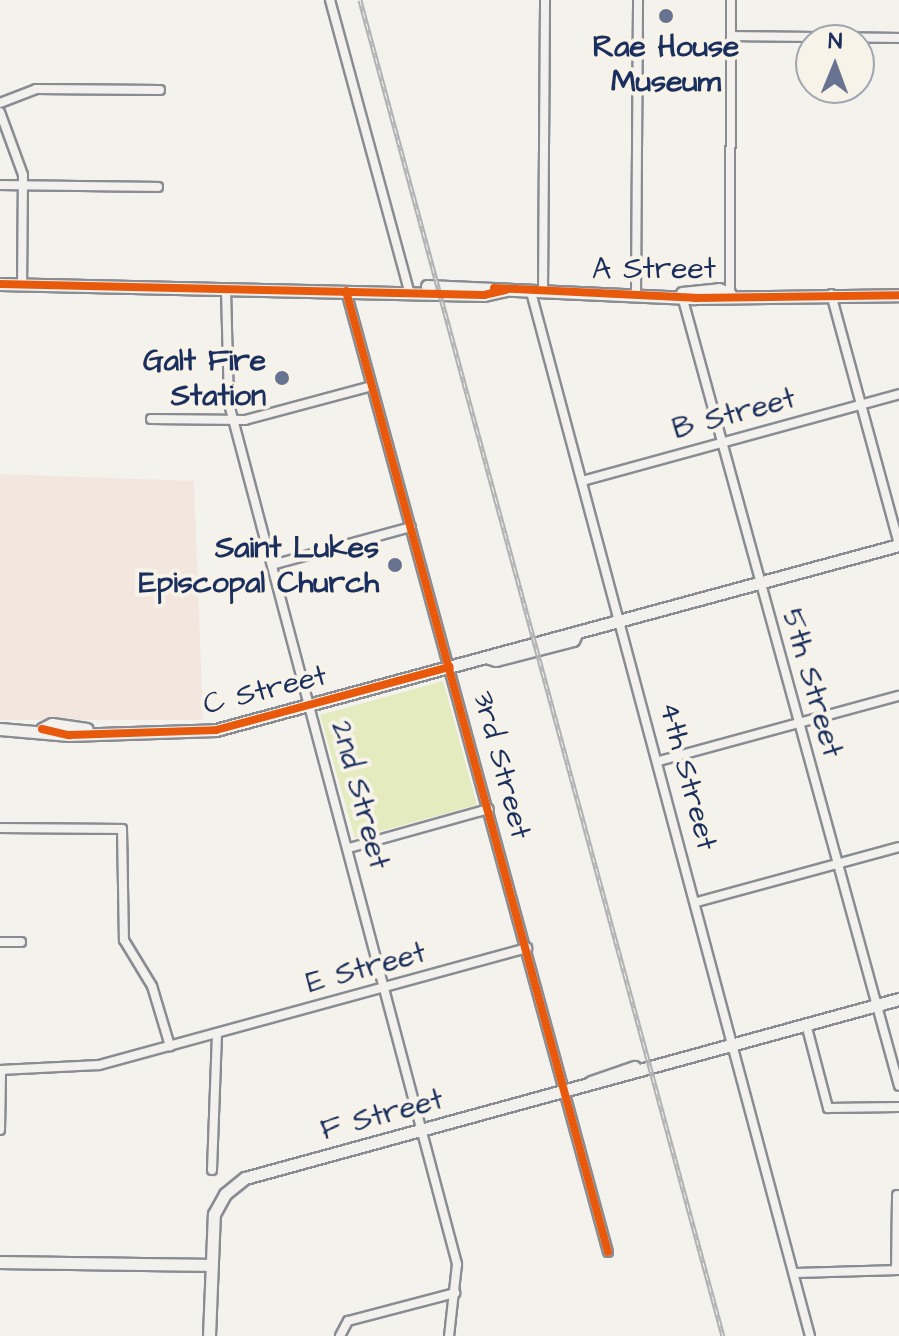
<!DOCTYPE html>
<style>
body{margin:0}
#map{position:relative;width:899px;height:1336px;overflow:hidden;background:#f4f2ec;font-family:"Architects Daughter",sans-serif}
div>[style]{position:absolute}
.built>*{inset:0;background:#f2e6de}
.green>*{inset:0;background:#e4ebbf}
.roads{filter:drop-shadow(2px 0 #898c92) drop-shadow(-2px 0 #898c92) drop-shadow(0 2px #898c92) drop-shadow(0 -2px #898c92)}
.street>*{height:8px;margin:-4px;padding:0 4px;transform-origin:4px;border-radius:4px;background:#f2f1ed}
.secondary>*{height:11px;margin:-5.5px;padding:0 5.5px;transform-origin:5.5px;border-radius:5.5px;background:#f2f1ed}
.rail>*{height:5px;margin-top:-2.5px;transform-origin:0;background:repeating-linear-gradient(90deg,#f7f3e8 0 6px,#b1b2b5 0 12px);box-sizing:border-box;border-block:2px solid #b1b2b5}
.cycleway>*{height:8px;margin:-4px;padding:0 4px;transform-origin:4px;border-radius:4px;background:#e8590c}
.dots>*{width:22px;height:22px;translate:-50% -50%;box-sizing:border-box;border:4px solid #f7f3e8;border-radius:50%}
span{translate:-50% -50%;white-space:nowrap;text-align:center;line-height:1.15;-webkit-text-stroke:8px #f7f3e8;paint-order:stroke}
.poi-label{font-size:30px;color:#1b2f5e;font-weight:700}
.right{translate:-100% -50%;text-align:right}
.street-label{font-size:30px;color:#1b2f5e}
.north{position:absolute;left:795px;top:24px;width:80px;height:80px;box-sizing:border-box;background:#f7f3e8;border:2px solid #9fa5b1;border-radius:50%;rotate:1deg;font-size:22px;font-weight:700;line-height:32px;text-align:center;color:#1b2f5e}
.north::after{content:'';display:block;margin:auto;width:28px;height:36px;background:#677390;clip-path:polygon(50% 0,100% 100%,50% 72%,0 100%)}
</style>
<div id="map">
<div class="built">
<i style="clip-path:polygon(0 474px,194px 481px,203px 720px,0 720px)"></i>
</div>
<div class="green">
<i style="clip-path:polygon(443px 681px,477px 805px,355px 838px,320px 715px)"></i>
</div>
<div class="roads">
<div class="street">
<i style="left:330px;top:0;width:302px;rotate:74.8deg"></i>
<i style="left:731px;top:36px;width:168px;rotate:0.7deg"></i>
<i style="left:0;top:103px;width:39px;rotate:-21deg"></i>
<i style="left:36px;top:89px;width:124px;rotate:0.5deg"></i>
<i style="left:0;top:112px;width:67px;rotate:69.9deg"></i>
<i style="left:23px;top:175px;width:110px;rotate:90.5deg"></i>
<i style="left:0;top:185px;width:158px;rotate:0.7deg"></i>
<i style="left:226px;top:290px;width:114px;rotate:88.5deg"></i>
<i style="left:229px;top:404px;width:890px;rotate:75.15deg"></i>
<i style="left:457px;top:1264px;width:72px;rotate:96.3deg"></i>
<i style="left:346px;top:291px;width:996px;rotate:74.75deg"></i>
<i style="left:531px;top:292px;width:1081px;rotate:75.04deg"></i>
<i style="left:543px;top:292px;width:292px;rotate:-89.6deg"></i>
<i style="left:636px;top:293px;width:293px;rotate:-89.6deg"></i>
<i style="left:730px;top:294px;width:294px;rotate:-89.8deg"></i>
<i style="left:831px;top:294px;width:260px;rotate:74.8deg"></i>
<i style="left:682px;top:296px;width:819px;rotate:74.64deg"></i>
<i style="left:151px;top:419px;width:94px;rotate:0.6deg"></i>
<i style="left:245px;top:420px;width:131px;rotate:-15deg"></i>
<i style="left:582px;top:481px;width:329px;rotate:-15.3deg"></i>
<i style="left:272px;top:565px;width:144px;rotate:-15.3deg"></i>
<i style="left:659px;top:761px;width:249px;rotate:-15.2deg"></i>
<i style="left:0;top:828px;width:122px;rotate:0.5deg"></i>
<i style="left:122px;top:829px;width:111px;rotate:89deg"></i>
<i style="left:124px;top:940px;width:54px;rotate:58.7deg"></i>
<i style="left:152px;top:986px;width:63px;rotate:73.3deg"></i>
<i style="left:349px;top:848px;width:145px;rotate:-15.6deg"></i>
<i style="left:697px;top:902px;width:209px;rotate:-15.2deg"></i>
<i style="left:0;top:942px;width:21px"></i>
<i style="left:806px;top:1024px;width:87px;rotate:75.3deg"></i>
<i style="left:828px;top:1108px;width:71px;rotate:-0.8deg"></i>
<i style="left:0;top:1070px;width:99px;rotate:-2.9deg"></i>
<i style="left:99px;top:1065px;width:444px;rotate:-15.3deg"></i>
<i style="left:0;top:1130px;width:60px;rotate:-89deg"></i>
<i style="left:212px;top:1170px;width:137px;rotate:-87.9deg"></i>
<i style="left:896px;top:1270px;width:75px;rotate:-89.2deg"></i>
<i style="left:796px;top:1273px;width:103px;rotate:-1.7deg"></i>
<i style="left:340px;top:1336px;width:17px;rotate:-62deg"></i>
<i style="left:348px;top:1321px;width:111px;rotate:-14.7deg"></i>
</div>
<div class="secondary">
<i style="left:0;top:284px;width:484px;rotate:1.3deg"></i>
<i style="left:484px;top:295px;width:22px;rotate:-13deg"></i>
<i style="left:427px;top:286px;width:268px;rotate:2.6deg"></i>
<i style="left:695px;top:298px;width:204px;rotate:-0.8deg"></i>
<i style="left:682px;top:293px;width:37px;rotate:-6deg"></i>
<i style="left:719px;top:289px;width:12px;rotate:24deg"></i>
<i style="left:486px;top:657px;width:10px;rotate:17deg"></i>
<i style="left:496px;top:660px;width:80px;rotate:-14.6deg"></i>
<i style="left:573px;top:640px;width:9px;rotate:-63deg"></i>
<i style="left:0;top:729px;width:69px;rotate:5deg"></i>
<i style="left:69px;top:735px;width:147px;rotate:-1.9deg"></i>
<i style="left:216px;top:730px;width:708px;rotate:-15.16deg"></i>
<i style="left:42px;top:729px;width:11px;rotate:-27deg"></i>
<i style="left:52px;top:724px;width:35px;rotate:8deg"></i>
<i style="left:591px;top:1082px;width:46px;rotate:-19.2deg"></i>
<i style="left:0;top:1262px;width:210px;rotate:0.8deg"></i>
<i style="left:209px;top:1336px;width:122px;rotate:-87.7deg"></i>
<i style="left:214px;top:1214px;width:23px;rotate:-61deg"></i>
<i style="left:225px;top:1194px;width:26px;rotate:-39deg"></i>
<i style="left:245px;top:1178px;width:678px;rotate:-15.31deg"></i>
</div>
</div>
<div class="rail">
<i style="left:360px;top:0;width:1384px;rotate:74.8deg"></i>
</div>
<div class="cycleway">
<i style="left:0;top:284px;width:484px;rotate:1.3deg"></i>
<i style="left:484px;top:295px;width:22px;rotate:-13deg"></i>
<i style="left:494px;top:288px;width:201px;rotate:2.8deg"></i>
<i style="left:695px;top:298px;width:204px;rotate:-0.8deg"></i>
<i style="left:346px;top:291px;width:996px;rotate:74.75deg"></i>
<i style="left:42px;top:729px;width:28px;rotate:13deg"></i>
<i style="left:69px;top:735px;width:147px;rotate:-1.9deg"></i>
<i style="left:216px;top:730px;width:242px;rotate:-15.1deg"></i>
</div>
<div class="dots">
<i style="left:666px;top:16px;background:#677390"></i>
<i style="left:282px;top:378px;background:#677390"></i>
<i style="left:395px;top:565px;background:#677390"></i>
</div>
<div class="poi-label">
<span style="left:666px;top:64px">Rae House<br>Museum</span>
<span class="right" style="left:266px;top:378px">Galt Fire<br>Station</span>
<span class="right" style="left:379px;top:565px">Saint Lukes<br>Episcopal Church</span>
</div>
<div class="street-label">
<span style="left:654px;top:269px">A Street</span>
<span style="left:734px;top:414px;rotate:-15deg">B Street</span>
<span style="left:812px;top:683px;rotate:74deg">5th Street</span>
<span style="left:265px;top:690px;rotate:-14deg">C Street</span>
<span style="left:502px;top:765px;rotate:75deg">3rd Street</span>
<span style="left:688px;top:776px;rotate:75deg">4th Street</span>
<span style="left:360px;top:795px;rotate:75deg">2nd Street</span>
<span style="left:366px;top:968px;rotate:-15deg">E Street</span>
<span style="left:382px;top:1115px;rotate:-15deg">F Street</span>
</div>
<div class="north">N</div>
</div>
